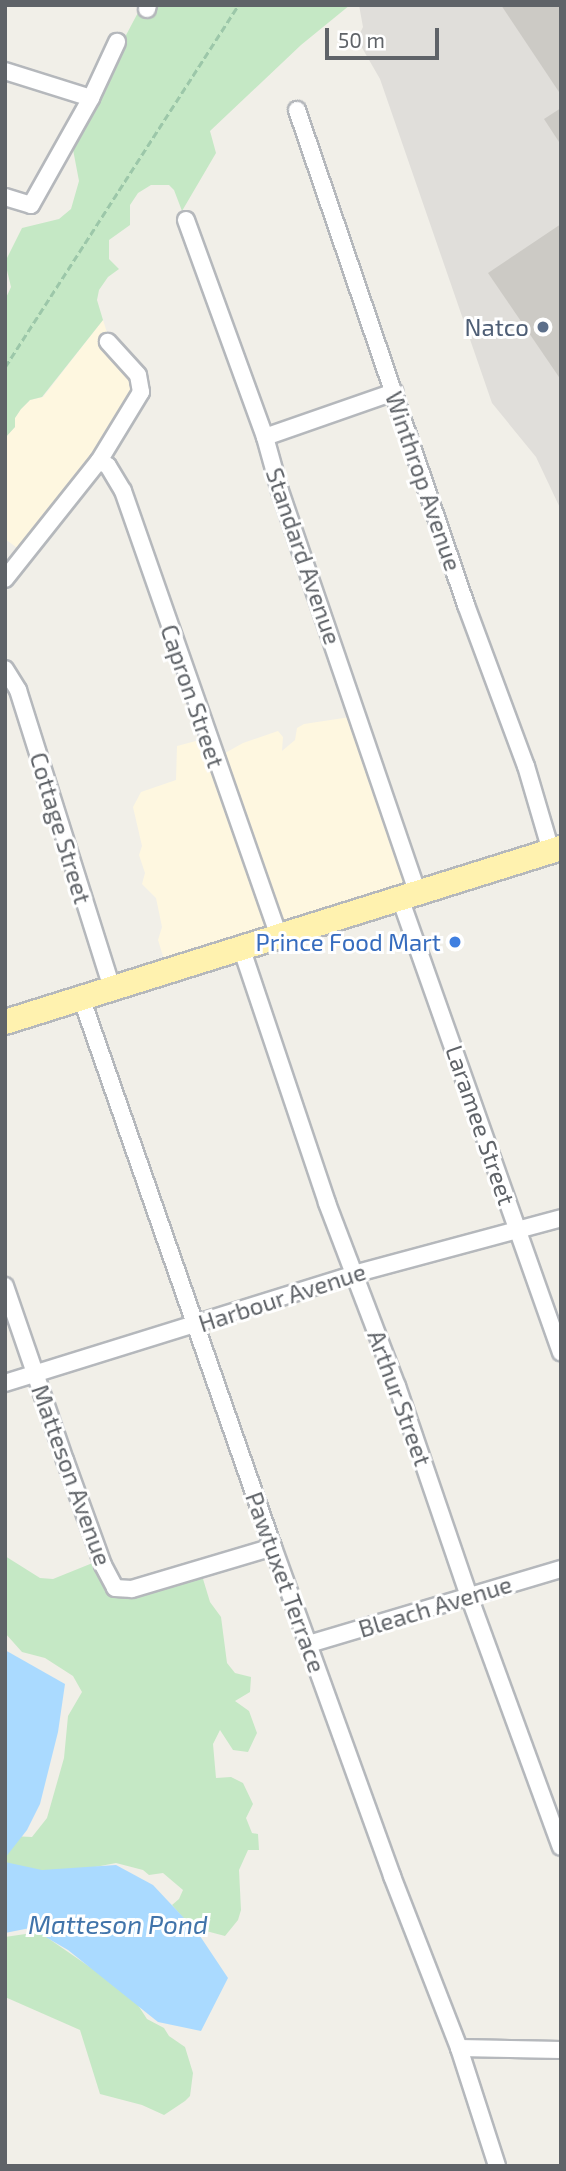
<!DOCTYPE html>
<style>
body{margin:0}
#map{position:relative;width:566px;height:2171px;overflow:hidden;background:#f1efe8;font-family:"Exo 2",sans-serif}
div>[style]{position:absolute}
.commercial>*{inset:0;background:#fef7e0}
.industrial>*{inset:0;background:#e0deda}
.green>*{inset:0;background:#c5e8c5}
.water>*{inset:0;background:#aadaff}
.building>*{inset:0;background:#cccac5}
.path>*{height:2.5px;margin-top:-1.25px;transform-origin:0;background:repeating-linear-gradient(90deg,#9cc7a9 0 7px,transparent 0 10.5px)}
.roads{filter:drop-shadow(2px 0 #b5b8bc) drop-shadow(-2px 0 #b5b8bc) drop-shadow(0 2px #b5b8bc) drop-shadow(0 -2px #b5b8bc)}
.street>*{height:16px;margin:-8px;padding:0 8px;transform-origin:8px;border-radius:8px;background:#fff}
.primary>*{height:24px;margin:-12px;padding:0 12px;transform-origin:12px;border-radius:12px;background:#fff2af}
.dots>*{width:19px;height:19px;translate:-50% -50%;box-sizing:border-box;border:4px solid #fff;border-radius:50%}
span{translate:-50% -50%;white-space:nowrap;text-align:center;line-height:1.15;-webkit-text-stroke:6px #fff;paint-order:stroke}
.service-label{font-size:24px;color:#4e5e75}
.right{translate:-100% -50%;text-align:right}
.street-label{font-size:24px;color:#5f6368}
.shop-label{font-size:24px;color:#366cbe}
.water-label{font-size:26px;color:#4174aa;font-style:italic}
.frame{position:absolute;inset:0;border:7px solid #5f6368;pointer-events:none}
.scale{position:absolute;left:325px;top:28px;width:114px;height:32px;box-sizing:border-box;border:4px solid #5f6368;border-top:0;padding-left:9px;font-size:21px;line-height:24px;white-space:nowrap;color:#5f6368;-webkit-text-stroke:5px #fff;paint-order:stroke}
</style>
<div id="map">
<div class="commercial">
<i style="clip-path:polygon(103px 320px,110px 342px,141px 388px,27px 555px,5px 539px,5px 438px,15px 427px,15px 418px,21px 409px,30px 400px,43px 397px)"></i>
<i style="clip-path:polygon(357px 716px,418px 889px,167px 969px,158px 940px,162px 927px,156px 898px,142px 884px,145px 873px,139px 855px,142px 846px,133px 807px,141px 792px,176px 780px,177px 746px,207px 738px,218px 757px,243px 743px,278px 731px,283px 737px,282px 751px,295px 740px,297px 728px,304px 724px)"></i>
</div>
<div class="industrial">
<i style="clip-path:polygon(359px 5px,561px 5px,561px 510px,536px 457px,492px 403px,380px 79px,357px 39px,363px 27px)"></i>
</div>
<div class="green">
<i style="clip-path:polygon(142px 5px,350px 5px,301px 45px,210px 131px,216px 153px,182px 211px,174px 190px,169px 185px,151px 185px,138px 193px,130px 205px,130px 225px,109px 240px,109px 259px,119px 269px,108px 277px,99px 290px,97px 300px,103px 320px,42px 397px,30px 400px,21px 409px,15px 418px,15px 427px,5px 438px,5px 300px,11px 287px,5px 262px,22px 228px,59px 219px,71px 209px,79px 181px,71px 139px)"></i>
<i style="clip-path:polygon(5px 1556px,40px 1578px,53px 1579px,100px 1560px,120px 1587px,200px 1569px,210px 1602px,221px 1617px,227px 1663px,235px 1673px,251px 1677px,250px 1692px,235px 1701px,249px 1711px,257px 1733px,248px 1752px,233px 1750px,220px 1730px,213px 1744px,216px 1778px,231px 1777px,243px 1783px,253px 1804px,246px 1818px,252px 1833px,258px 1834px,259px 1850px,248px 1850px,239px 1870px,241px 1910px,238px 1920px,225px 1936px,191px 1927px,172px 1905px,179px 1899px,183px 1890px,163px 1873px,149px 1875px,143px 1870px,116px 1863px,74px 1871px,5px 1874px,5px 1842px,12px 1836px,32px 1837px,47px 1818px,64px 1758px,68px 1716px,82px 1692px,73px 1676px,45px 1658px,22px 1652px,5px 1633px)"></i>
<i style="clip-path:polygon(39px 1932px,132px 1996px,147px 2019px,164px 2028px,169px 2036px,185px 2047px,193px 2073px,190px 2096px,185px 2101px,164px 2115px,142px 2105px,100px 2094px,80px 2030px,5px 1997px,5px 1937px)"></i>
</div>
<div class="water">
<i style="clip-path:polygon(5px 1650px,65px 1684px,58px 1732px,40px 1804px,27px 1830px,5px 1858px)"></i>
<i style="clip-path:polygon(5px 1862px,42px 1870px,116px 1865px,153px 1885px,198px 1933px,228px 1978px,201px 2031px,158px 2022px,68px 1950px,30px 1928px,5px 1933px)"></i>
</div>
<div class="building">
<i style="clip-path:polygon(501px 5px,561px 5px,561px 95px)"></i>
<i style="clip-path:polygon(561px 108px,561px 145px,544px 119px)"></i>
<i style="clip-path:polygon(561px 224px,561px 380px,488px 273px)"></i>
</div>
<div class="path">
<i style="left:5px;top:367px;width:431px;rotate:-57.2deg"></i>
</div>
<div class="roads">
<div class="street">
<i style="left:147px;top:9px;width:4px;rotate:-76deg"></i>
<i style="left:5px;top:71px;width:90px;rotate:17.4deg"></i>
<i style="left:297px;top:110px;width:523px;rotate:71.15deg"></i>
<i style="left:466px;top:605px;width:172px;rotate:69.6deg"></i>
<i style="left:526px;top:766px;width:89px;rotate:73.6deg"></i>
<i style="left:5px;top:197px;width:27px;rotate:17deg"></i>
<i style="left:31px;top:205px;width:123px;rotate:-60.7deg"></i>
<i style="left:91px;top:98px;width:62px;rotate:-65.1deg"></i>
<i style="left:186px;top:220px;width:231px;rotate:70deg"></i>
<i style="left:265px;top:437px;width:56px;rotate:74.5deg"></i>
<i style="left:280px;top:491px;width:425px;rotate:71.1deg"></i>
<i style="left:265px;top:437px;width:137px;rotate:-19.2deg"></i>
<i style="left:99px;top:461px;width:10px;rotate:29deg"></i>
<i style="left:108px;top:466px;width:29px;rotate:59deg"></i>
<i style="left:123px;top:491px;width:472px;rotate:70.7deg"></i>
<i style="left:5px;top:579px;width:151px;rotate:-51.5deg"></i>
<i style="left:99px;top:461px;width:81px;rotate:-58.7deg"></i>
<i style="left:141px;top:392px;width:17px;rotate:-100deg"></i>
<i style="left:138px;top:375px;width:45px;rotate:-132.3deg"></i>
<i style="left:5px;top:669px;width:25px;rotate:58deg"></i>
<i style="left:18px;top:690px;width:312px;rotate:72.5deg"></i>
<i style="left:400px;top:898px;width:482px;rotate:70.5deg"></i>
<i style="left:241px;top:947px;width:270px;rotate:71.4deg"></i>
<i style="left:327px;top:1203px;width:196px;rotate:69.1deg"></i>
<i style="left:397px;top:1386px;width:222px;rotate:71.1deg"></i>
<i style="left:469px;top:1596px;width:267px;rotate:69.9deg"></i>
<i style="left:81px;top:997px;width:583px;rotate:70.76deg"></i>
<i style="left:273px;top:1547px;width:350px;rotate:70.1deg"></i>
<i style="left:392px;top:1876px;width:185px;rotate:68.7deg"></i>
<i style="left:459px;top:2048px;width:124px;rotate:72.1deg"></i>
<i style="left:5px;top:1286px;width:184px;rotate:71deg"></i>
<i style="left:65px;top:1460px;width:112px;rotate:70.1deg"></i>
<i style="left:103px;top:1565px;width:26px;rotate:62deg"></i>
<i style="left:115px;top:1588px;width:17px;rotate:3deg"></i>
<i style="left:132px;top:1589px;width:147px;rotate:-16.6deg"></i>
<i style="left:5px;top:1383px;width:366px;rotate:-17.3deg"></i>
<i style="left:354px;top:1274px;width:214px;rotate:-15.1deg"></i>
<i style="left:309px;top:1644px;width:263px;rotate:-16.6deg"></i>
<i style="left:459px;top:2048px;width:102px;rotate:1.1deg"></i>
</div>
<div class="primary">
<i style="left:5px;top:1022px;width:583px;rotate:-17.38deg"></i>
</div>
</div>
<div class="dots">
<i style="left:543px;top:327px;background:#5c6f8a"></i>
<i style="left:455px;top:942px;background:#3f7fe0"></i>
</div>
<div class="service-label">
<span class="right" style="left:529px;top:327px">Natco</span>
</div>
<div class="street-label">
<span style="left:424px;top:481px;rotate:71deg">Winthrop Avenue</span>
<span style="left:304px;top:556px;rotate:71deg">Standard Avenue</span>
<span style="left:193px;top:696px;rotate:71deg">Capron Street</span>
<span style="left:61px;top:828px;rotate:73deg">Cottage Street</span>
<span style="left:481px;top:1125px;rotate:71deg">Laramee Street</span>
<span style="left:282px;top:1297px;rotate:-18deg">Harbour Avenue</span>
<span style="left:400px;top:1398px;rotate:70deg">Arthur Street</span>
<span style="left:72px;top:1475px;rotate:70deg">Matteson Avenue</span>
<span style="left:286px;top:1582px;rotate:70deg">Pawtuxet Terrace</span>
<span style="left:435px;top:1606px;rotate:-17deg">Bleach Avenue</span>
</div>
<div class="shop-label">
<span class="right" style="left:441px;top:942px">Prince Food Mart</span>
</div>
<div class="water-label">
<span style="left:118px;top:1924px">Matteson Pond</span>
</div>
<div class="frame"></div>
<div class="scale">50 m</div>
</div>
